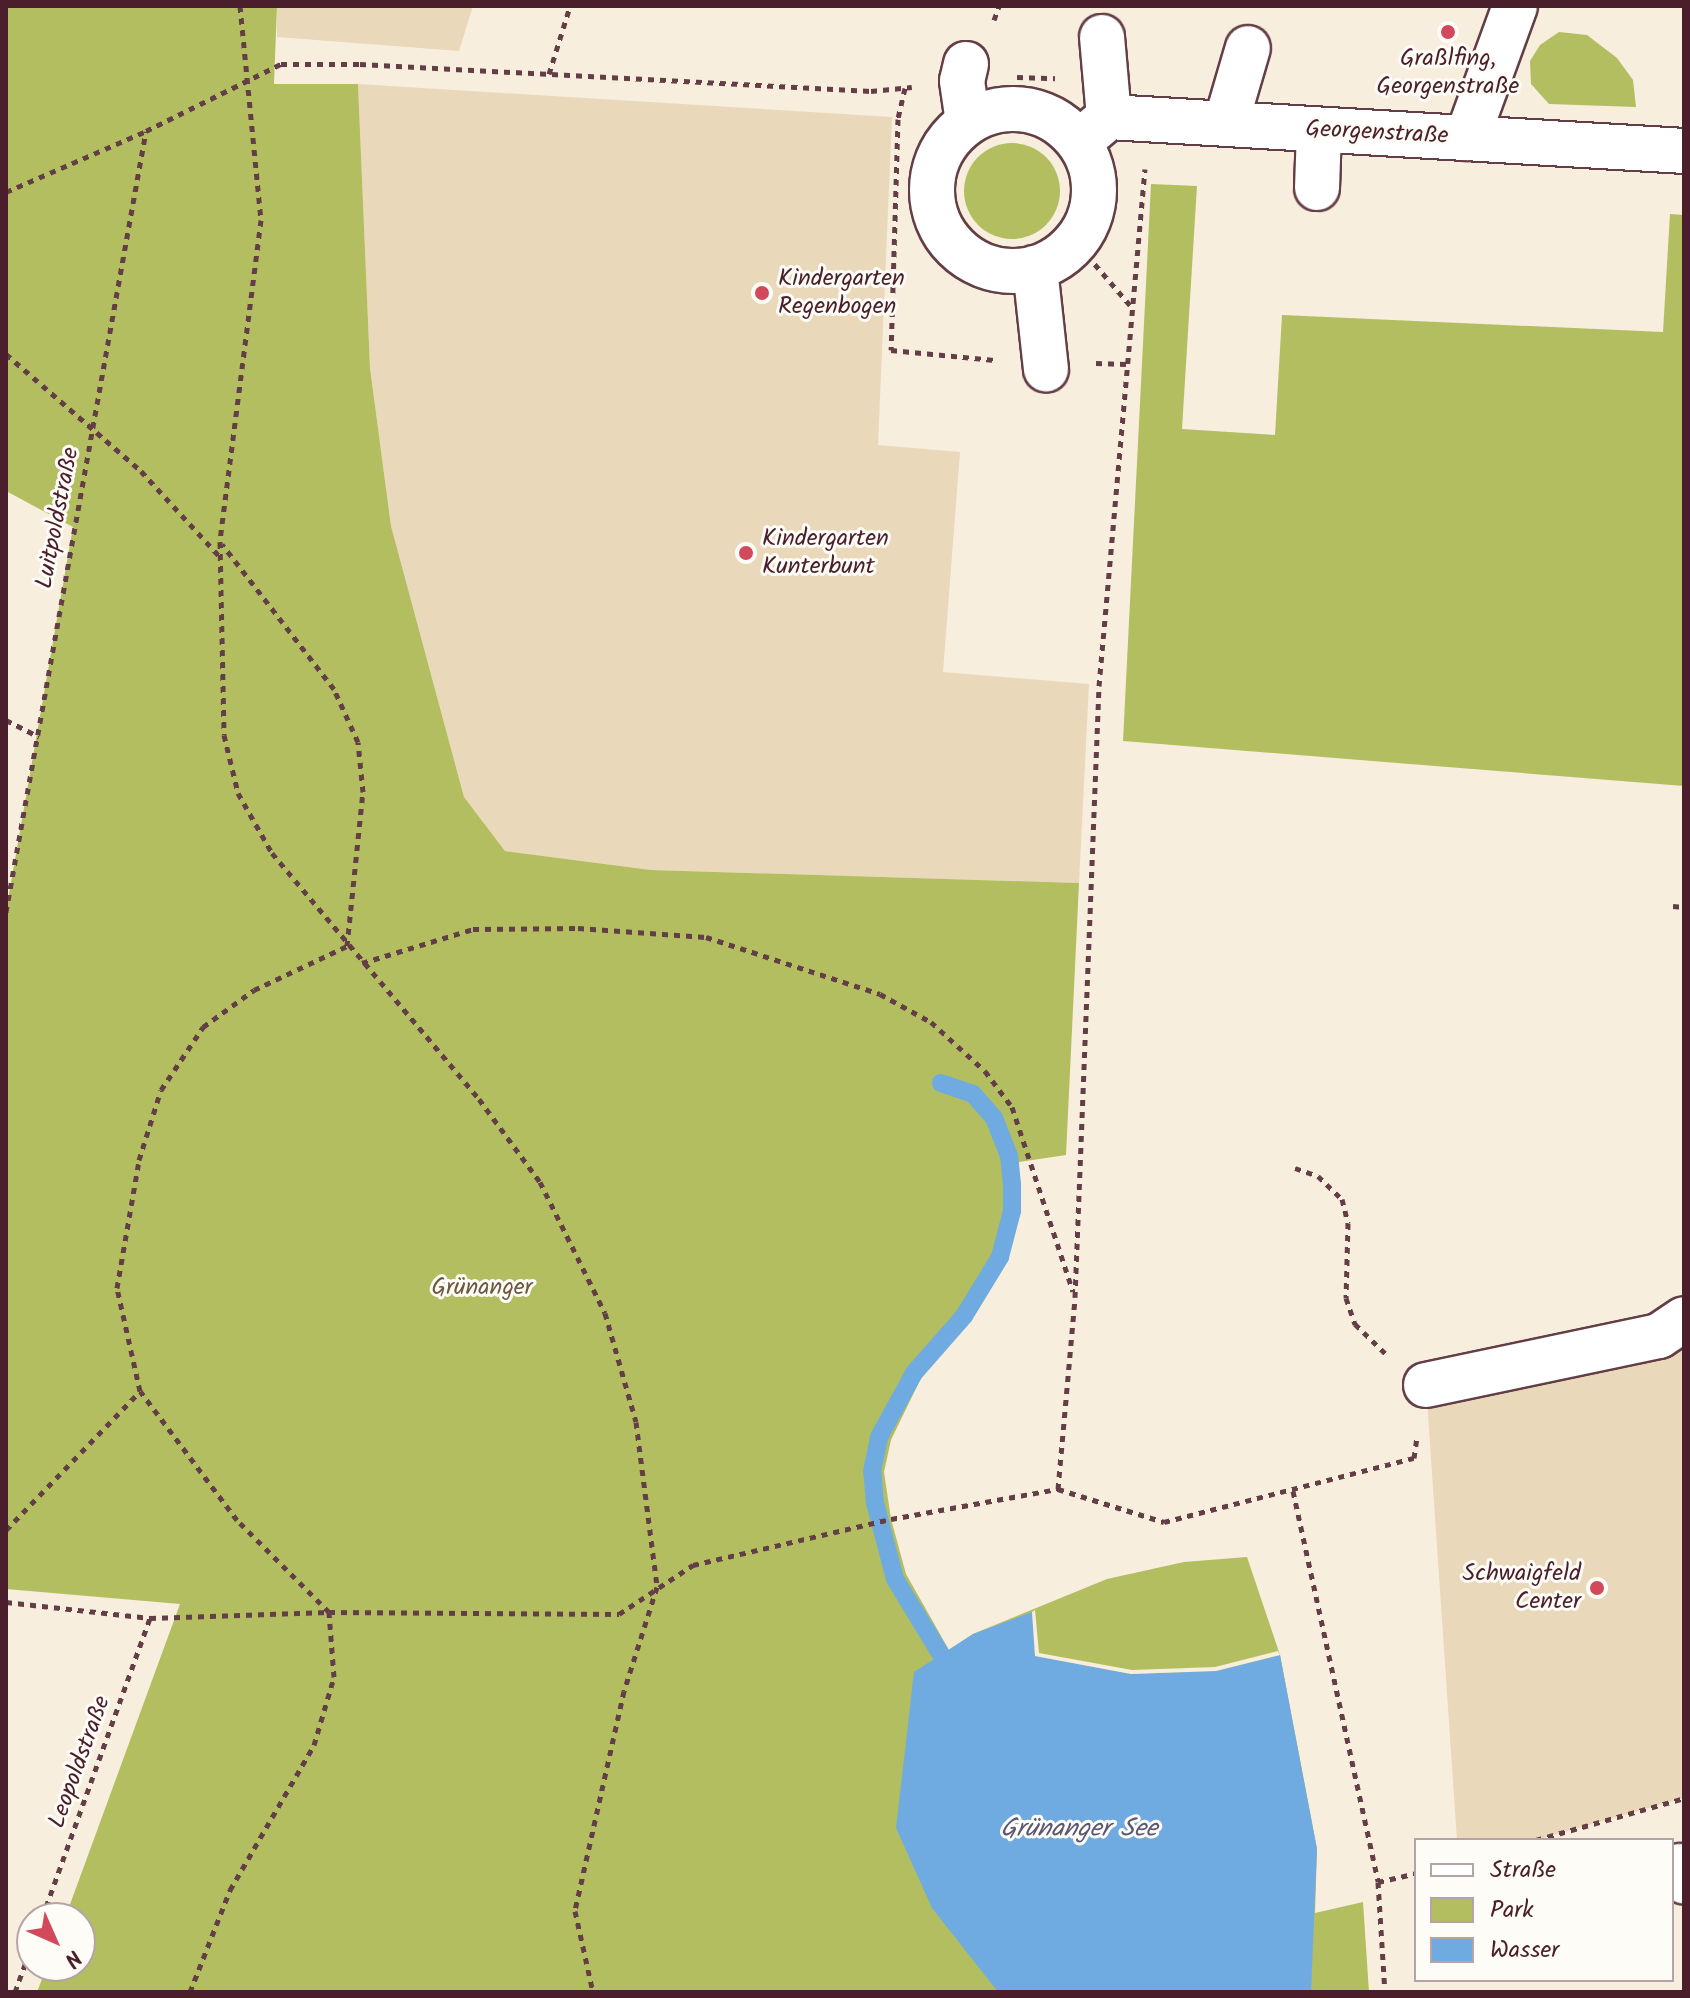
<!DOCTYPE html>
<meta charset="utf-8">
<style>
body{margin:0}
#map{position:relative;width:1690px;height:1998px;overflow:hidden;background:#f8eedd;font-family:Kalam,sans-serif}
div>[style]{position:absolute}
.built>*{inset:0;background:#e9d9ba}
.green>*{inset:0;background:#b2be60}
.round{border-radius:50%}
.water>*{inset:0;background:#6fabe0}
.pier>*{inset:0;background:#f8eedd}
.stream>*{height:18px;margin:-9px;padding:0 9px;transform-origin:9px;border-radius:9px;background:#6fabe0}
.path>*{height:5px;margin-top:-2.5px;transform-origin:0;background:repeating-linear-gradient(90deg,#643e46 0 6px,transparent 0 12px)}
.roads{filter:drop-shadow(2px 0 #643e46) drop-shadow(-2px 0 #643e46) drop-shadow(0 2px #643e46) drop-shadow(0 -2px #643e46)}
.minor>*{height:44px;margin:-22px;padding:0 22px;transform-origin:22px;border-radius:22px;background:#fff}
.minor>.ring{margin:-22px;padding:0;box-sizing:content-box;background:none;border:44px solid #fff;border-radius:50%}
.dots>*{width:22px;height:22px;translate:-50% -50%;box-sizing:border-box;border:4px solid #fdfcf7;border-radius:50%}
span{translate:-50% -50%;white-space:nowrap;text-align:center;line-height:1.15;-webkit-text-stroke:6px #fdfcf7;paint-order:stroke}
.poi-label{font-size:24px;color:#4a1f2b}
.left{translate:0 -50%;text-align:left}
.right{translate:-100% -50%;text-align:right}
.street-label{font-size:24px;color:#4a1f2b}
.park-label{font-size:24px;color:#6e573e}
.water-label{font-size:26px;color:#595773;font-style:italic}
.frame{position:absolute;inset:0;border:8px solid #4a1f2b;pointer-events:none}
.legend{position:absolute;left:1414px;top:1838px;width:260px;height:144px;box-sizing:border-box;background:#fdfcf7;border:2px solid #b5a4a5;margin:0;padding:10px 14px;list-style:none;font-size:24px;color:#4a1f2b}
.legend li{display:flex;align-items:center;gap:16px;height:40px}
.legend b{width:40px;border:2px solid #b5a4a5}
.north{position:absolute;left:16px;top:1902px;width:80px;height:80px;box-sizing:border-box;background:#fdfcf7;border:2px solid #b5a4a5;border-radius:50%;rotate:135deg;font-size:22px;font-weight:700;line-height:32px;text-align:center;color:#4a1f2b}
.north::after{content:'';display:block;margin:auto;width:28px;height:36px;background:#d1495b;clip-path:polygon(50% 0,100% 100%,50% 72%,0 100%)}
</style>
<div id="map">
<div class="built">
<i style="clip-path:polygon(277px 6px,473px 6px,459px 51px,277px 37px)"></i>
<i style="clip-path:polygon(358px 84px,892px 117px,878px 445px,960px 452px,943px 672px,1089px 684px,1079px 883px,651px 870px,505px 851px,464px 797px,391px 526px,370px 368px)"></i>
<i style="clip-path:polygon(1684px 1319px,1684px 1798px,1536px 1840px,1457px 1840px,1426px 1385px)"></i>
</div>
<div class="green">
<i style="clip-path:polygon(6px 6px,277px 6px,274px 84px,358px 84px,370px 368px,391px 526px,464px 797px,505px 851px,651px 870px,1079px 883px,1066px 1155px,1019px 1162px,1020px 1214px,1007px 1260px,968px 1321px,921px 1378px,891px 1440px,884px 1472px,891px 1519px,906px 1574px,949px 1650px,973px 1634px,1107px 1579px,1184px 1562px,1247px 1557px,1280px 1655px,1317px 1849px,1315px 1913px,1363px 1902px,1369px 1992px,37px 1992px,47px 1966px,80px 1966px,80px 1918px,65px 1918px,180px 1604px,6px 1589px,6px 911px,73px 527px,6px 491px)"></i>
<i style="clip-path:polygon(1559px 32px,1587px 35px,1617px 58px,1633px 80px,1636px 107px,1549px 104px,1531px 84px,1530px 61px,1540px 45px)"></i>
<i class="round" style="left:964px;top:143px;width:96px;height:96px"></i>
<i style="clip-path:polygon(1151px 184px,1197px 186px,1182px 429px,1275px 435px,1282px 315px,1663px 332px,1670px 214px,1684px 215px,1684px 786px,1123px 741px)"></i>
</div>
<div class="water">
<i style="clip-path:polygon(1032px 1612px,1035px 1656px,1131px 1674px,1216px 1671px,1280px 1655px,1317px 1849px,1311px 1992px,998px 1992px,932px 1908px,896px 1828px,914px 1672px,973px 1634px)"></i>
</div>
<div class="pier">
<i style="clip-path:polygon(1035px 1610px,1039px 1653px,1132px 1670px,1215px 1667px,1278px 1651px,1280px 1655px,1216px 1671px,1131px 1674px,1035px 1656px,1032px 1612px)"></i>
</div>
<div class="stream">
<i style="left:940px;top:1653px;width:87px;rotate:-121.3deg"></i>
<i style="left:895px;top:1579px;width:79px;rotate:-104.7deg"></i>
<i style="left:875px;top:1503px;width:32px;rotate:-95deg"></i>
<i style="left:872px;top:1471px;width:35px;rotate:-78deg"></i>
<i style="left:879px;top:1437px;width:73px;rotate:-61.3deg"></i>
<i style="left:914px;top:1373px;width:76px;rotate:-48.7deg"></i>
<i style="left:964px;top:1316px;width:69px;rotate:-58.6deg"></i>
<i style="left:1000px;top:1257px;width:48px;rotate:-75.4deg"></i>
<i style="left:1012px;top:1211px;width:27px;rotate:-90deg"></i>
<i style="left:1012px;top:1184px;width:28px;rotate:-96deg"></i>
<i style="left:1009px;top:1156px;width:41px;rotate:-111.5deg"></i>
<i style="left:994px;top:1118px;width:32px;rotate:-131deg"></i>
<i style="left:973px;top:1094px;width:34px;rotate:-161deg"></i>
</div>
<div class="path">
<i style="left:240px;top:6px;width:215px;rotate:84.4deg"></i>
<i style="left:261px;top:220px;width:325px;rotate:97.3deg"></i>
<i style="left:220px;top:542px;width:193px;rotate:88.8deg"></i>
<i style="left:224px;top:735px;width:60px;rotate:76.4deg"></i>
<i style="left:238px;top:793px;width:69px;rotate:60.5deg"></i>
<i style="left:272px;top:853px;width:322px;rotate:49.9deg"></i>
<i style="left:479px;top:1099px;width:103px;rotate:53.7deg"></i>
<i style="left:540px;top:1182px;width:146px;rotate:63.6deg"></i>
<i style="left:605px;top:1313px;width:113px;rotate:74.1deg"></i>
<i style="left:636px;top:1422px;width:166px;rotate:82.7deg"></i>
<i style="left:657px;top:1587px;width:109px;rotate:107.6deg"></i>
<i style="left:624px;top:1691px;width:225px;rotate:102.6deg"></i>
<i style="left:575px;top:1911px;width:83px;rotate:77.5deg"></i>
<i style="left:994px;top:20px;width:15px;rotate:-70deg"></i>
<i style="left:549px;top:74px;width:71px;rotate:-72.8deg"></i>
<i style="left:1017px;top:77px;width:38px;rotate:2deg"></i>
<i style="left:905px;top:88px;width:32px;rotate:103deg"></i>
<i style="left:898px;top:119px;width:231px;rotate:91.7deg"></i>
<i style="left:891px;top:350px;width:104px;rotate:5.5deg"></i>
<i style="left:6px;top:192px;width:153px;rotate:-23.5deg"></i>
<i style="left:146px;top:131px;width:151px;rotate:-26.4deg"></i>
<i style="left:281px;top:64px;width:79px"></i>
<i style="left:360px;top:64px;width:512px;rotate:3.02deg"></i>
<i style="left:871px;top:91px;width:41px;rotate:-5.6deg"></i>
<i style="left:1087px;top:255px;width:66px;rotate:49.3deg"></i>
<i style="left:6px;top:354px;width:179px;rotate:40.9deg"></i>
<i style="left:141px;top:471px;width:117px;rotate:47.4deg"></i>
<i style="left:1096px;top:363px;width:30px;rotate:2deg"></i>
<i style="left:6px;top:720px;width:37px;rotate:27deg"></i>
<i style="left:1673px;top:906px;width:11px;rotate:5deg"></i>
<i style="left:6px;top:912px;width:793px;rotate:-79.84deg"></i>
<i style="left:362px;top:963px;width:116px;rotate:-17deg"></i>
<i style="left:473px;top:929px;width:105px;rotate:-0.5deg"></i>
<i style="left:578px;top:928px;width:128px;rotate:4deg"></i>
<i style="left:706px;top:937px;width:183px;rotate:18.1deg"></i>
<i style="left:880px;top:994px;width:58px;rotate:28.8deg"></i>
<i style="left:931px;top:1022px;width:73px;rotate:42.2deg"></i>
<i style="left:985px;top:1071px;width:45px;rotate:53.1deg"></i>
<i style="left:1012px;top:1107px;width:194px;rotate:71.7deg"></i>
<i style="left:1295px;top:1168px;width:24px;rotate:19deg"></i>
<i style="left:1318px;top:1176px;width:33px;rotate:44deg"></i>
<i style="left:1342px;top:1199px;width:25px;rotate:76deg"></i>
<i style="left:1348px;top:1223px;width:75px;rotate:91.5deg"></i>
<i style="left:1346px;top:1298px;width:28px;rotate:71deg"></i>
<i style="left:1355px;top:1324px;width:42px;rotate:44deg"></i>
<i style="left:1058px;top:1489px;width:193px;rotate:-84.9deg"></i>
<i style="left:1075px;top:1297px;width:611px;rotate:-87.75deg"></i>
<i style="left:1099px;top:686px;width:519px;rotate:-84.92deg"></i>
<i style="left:1293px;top:1491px;width:400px;rotate:77.7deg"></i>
<i style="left:1378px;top:1882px;width:110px;rotate:86.4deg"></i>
<i style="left:6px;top:1530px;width:193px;rotate:-46deg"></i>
<i style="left:6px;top:1602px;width:145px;rotate:6.3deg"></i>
<i style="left:150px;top:1618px;width:179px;rotate:-1.9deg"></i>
<i style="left:329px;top:1612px;width:290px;rotate:0.4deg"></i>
<i style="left:619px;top:1614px;width:89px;rotate:-33.5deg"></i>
<i style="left:693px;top:1565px;width:203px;rotate:-13.1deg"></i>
<i style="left:891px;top:1519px;width:170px;rotate:-10.2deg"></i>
<i style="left:1058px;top:1489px;width:111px;rotate:17.3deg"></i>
<i style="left:1164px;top:1522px;width:258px;rotate:-14.4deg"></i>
<i style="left:1414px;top:1458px;width:21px;rotate:-82deg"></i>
<i style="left:1536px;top:1840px;width:154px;rotate:-15.8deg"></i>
<i style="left:1378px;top:1882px;width:39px;rotate:-13deg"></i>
<i style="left:42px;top:1918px;width:319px;rotate:-70.2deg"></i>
<i style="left:15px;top:1992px;width:50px;rotate:-70.1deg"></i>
<i style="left:190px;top:1992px;width:110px;rotate:-68.6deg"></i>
<i style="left:230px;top:1890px;width:168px;rotate:-59.9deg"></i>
<i style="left:314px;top:1745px;width:71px;rotate:-73.6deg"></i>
<i style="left:334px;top:1677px;width:65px;rotate:-94.4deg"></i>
<i style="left:329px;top:1612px;width:130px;rotate:-135deg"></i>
<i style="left:237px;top:1520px;width:161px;rotate:-126.9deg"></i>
<i style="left:140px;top:1391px;width:106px;rotate:-102.6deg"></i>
<i style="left:117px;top:1288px;width:130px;rotate:-80.2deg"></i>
<i style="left:139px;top:1160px;width:73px;rotate:-72.6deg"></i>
<i style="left:161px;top:1090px;width:76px;rotate:-56.3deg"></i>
<i style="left:203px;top:1027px;width:63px;rotate:-36deg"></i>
<i style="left:254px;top:990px;width:103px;rotate:-25.3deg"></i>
<i style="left:347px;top:946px;width:155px;rotate:-84.1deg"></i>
<i style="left:363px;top:792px;width:50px;rotate:-95.7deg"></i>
<i style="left:358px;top:742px;width:58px;rotate:-114.4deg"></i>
<i style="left:334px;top:689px;width:183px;rotate:-127.7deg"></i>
</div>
<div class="roads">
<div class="minor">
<i style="left:1102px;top:37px;width:80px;rotate:85deg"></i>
<i style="left:966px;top:64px;width:17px;rotate:103deg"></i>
<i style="left:962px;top:81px;width:41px;rotate:81.7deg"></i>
<i class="ring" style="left:932px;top:109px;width:118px;height:118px"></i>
<i style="left:1226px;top:123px;width:78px;rotate:-73.7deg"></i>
<i style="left:1467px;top:138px;width:140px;rotate:-70deg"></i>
<i style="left:1079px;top:142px;width:39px;rotate:-40deg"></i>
<i style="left:1109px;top:117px;width:576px;rotate:3.38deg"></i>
<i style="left:1317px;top:188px;width:57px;rotate:-88deg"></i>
<i style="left:1035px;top:268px;width:102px;rotate:83.8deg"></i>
<i style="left:1426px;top:1385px;width:238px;rotate:-11.9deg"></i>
<i style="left:1659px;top:1336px;width:30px;rotate:-34deg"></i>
<i style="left:1680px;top:1866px;width:16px;rotate:75deg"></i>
</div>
</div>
<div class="dots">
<i style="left:1448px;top:32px;background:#d1495b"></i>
<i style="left:762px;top:293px;background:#d1495b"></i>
<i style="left:746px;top:553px;background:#d1495b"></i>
<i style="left:1597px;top:1588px;background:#d1495b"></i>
</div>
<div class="poi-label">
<span style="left:1448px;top:73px">Graßlfing,<br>Georgenstraße</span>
<span class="left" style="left:778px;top:293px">Kindergarten<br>Regenbogen</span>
<span class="left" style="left:762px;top:553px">Kindergarten<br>Kunterbunt</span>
<span class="right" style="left:1581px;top:1588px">Schwaigfeld<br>Center</span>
</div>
<div class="street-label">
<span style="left:1377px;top:133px;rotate:3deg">Georgenstraße</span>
<span style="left:58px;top:518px;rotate:-79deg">Luitpoldstraße</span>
<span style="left:80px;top:1762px;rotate:-70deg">Leopoldstraße</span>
</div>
<div class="park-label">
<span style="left:482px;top:1288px">Grünanger</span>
</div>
<div class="water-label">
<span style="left:1079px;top:1830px">Grünanger See</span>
</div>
<div class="frame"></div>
<ul class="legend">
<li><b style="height:10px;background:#fff"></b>Straße</li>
<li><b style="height:22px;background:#b2be60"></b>Park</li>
<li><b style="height:22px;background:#6fabe0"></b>Wasser</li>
</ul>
<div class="north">N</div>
</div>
